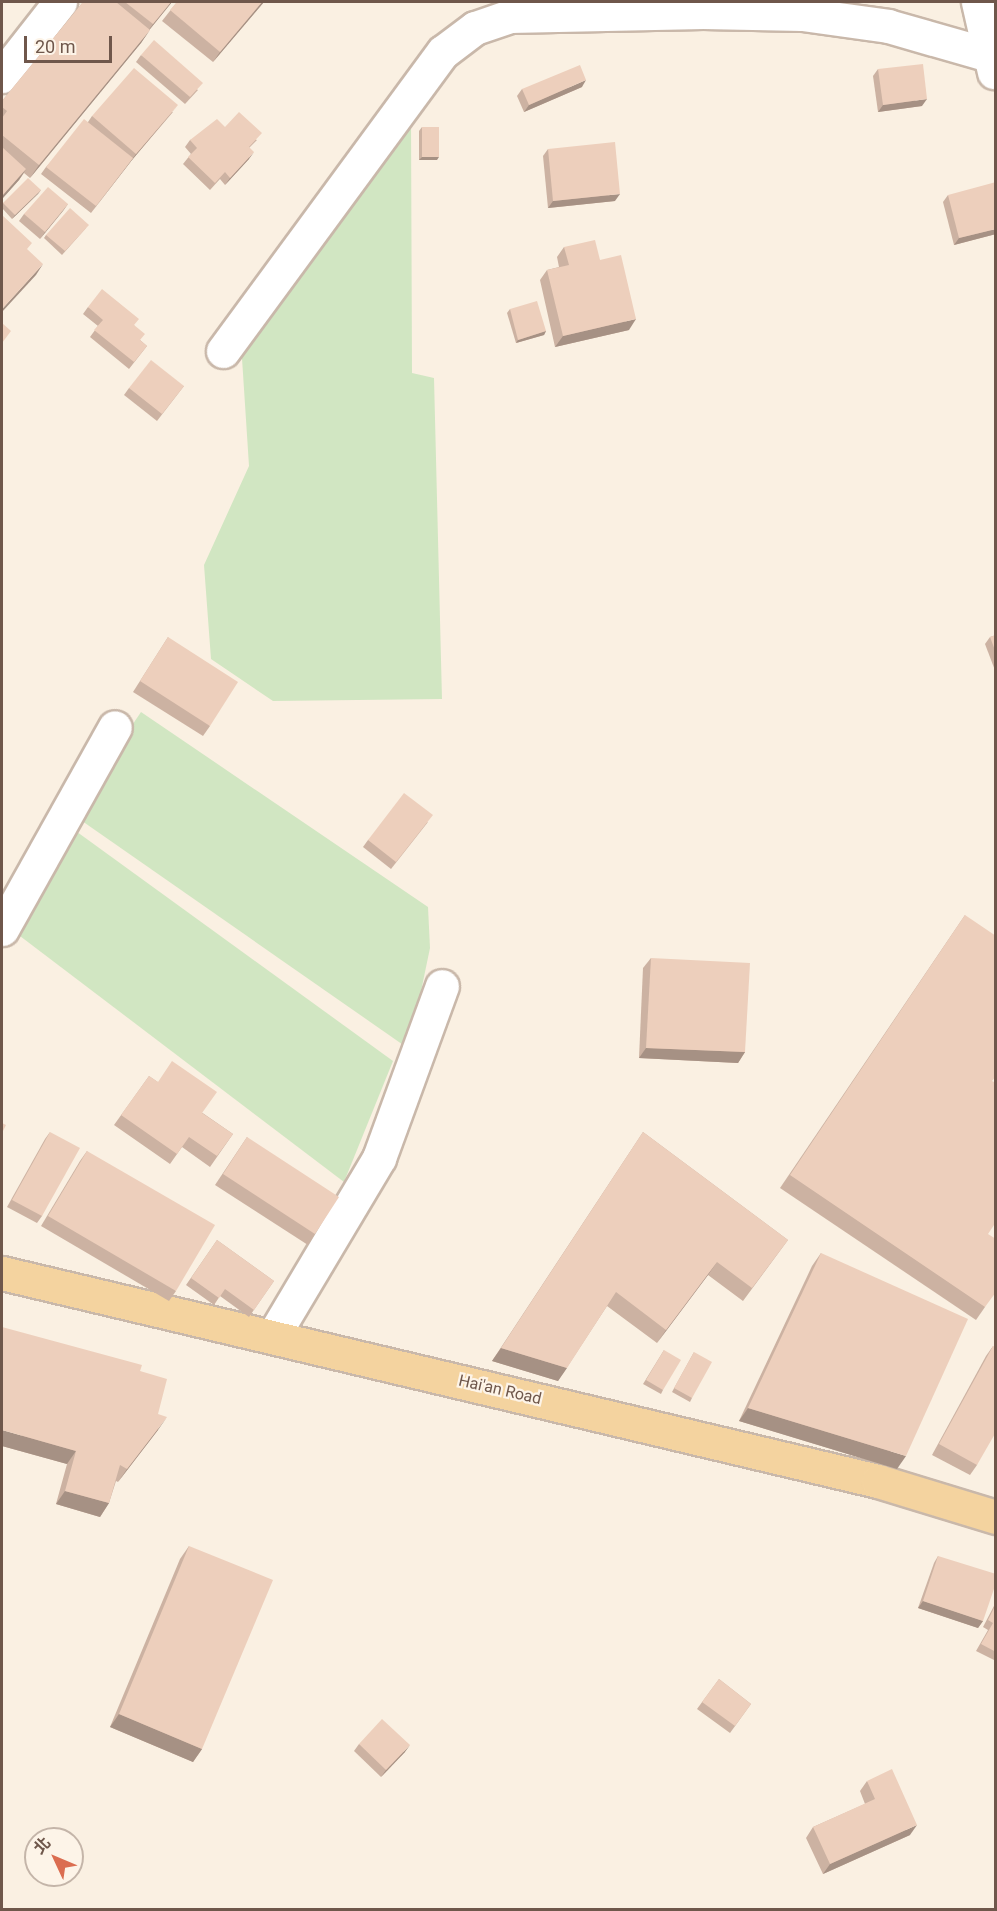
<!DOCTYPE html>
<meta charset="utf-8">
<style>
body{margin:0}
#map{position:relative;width:997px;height:1911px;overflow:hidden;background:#faf0e2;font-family:Roboto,"Noto Sans TC",sans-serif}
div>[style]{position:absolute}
.green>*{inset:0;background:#d1e6c2}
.roads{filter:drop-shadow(2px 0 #c9b8aa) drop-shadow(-2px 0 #c9b8aa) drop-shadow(0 2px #c9b8aa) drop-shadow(0 -2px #c9b8aa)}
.minor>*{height:33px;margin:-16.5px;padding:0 16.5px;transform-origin:16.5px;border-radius:16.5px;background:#fff}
.primary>*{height:33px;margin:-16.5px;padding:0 16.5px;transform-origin:16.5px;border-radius:16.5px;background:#f4d39f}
.wall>*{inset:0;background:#ccb2a2}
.shaded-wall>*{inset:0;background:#a69184}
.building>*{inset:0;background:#edcfbc}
span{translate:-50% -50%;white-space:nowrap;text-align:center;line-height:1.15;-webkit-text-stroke:4.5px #fdf4e8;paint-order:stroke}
.street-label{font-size:16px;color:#6f574b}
.frame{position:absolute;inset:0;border:3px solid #6f574b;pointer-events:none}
.north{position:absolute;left:24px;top:1827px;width:60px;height:60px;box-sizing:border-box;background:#fdf4e8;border:2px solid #c4b5a9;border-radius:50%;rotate:314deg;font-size:16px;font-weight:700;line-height:24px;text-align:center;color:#6f574b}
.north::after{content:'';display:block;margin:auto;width:21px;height:27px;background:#db6d50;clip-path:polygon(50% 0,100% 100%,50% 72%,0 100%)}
.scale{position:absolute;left:24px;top:36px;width:88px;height:27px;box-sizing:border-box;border:3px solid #6f574b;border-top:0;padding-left:8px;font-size:18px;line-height:21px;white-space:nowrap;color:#6f574b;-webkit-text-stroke:4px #fdf4e8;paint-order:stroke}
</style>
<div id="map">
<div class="green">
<i style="clip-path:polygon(411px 116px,412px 373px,434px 378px,442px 699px,273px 701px,211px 659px,204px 565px,249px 466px,241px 343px)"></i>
<i style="clip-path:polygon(141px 712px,428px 907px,430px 948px,409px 1049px,72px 814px)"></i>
<i style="clip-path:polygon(73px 829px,393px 1061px,344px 1182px,16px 933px)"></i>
</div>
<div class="roads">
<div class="minor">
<i style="left:978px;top:2px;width:72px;rotate:77.1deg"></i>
<i style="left:2px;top:76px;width:94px;rotate:-51.9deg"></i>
<i style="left:223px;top:351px;width:371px;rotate:-53.7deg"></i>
<i style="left:443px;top:52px;width:40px;rotate:-37deg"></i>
<i style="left:475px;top:28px;width:36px;rotate:-19deg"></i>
<i style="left:509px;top:16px;width:194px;rotate:-1.2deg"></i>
<i style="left:703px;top:12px;width:99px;rotate:1.2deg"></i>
<i style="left:802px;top:14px;width:87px;rotate:7.9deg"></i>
<i style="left:888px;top:26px;width:105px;rotate:16deg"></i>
<i style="left:2px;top:929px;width:231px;rotate:-60.8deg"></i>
<i style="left:273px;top:1336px;width:207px;rotate:-59.2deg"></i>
<i style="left:379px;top:1158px;width:183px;rotate:-69.9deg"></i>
</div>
<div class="primary">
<i style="left:2px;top:1273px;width:900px;rotate:13.36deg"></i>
<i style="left:878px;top:1481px;width:123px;rotate:17deg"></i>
</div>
</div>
<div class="wall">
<i style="clip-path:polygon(83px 2px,172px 2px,150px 29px,141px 43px,30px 178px,24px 173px,19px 180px,2px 199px,2px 101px)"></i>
<i style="clip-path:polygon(177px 2px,264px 2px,213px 62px,162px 21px)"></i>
<i style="clip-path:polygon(141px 55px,198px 90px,185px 104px,136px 62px)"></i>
<i style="clip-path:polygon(878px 69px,922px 106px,878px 112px,873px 76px)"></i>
<i style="clip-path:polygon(582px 87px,524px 112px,517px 96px,522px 89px)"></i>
<i style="clip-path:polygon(173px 112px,132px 160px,91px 213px,41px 174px,46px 167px,88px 122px,92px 116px)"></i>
<i style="clip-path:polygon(225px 127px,257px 140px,249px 148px,249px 159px,225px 185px,220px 179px,210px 190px,183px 164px,191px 154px,185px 147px,190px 140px)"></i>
<i style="clip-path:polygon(422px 127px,437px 160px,419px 160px,419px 131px)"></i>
<i style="clip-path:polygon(548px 149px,615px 201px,548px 208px,543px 156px)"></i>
<i style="clip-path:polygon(41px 190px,12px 219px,2px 208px,2px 205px,3px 203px)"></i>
<i style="clip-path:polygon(948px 195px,996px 234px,954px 245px,943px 202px)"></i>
<i style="clip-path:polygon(68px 204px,40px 239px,19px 221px,24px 214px)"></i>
<i style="clip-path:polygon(86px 228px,62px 255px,44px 238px,46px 235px)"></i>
<i style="clip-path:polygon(564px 247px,600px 260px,629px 330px,555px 347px,540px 280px,547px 270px,559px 267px,557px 257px)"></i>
<i style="clip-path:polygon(88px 307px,134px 325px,140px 340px,147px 346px,129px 369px,90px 337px,98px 326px,83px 314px)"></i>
<i style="clip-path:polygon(510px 309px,546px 331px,544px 335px,516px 343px,507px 313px)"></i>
<i style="clip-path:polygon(184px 386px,157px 421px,124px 395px,129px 388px)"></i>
<i style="clip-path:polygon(996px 635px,996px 673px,985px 644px,990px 637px)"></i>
<i style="clip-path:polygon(168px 637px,210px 726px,203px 736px,133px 692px)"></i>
<i style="clip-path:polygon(428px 822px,391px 869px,363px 847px,368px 840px)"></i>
<i style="clip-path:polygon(965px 915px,992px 1081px,985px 1307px,976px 1320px,780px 1188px)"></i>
<i style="clip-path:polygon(651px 958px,745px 1052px,738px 1063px,639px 1058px,643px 968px)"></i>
<i style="clip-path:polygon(149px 1076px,233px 1134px,210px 1167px,182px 1147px,170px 1164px,114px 1125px)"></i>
<i style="clip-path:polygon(50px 1132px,42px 1216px,37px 1223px,7px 1207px,45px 1139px)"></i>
<i style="clip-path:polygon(643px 1132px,788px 1240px,743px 1301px,708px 1275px,657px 1343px,607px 1306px,558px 1381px,492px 1361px)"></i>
<i style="clip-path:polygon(247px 1137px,315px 1234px,308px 1245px,215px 1185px)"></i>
<i style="clip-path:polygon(87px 1151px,176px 1291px,169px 1301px,41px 1226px,80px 1161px)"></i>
<i style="clip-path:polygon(217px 1240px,274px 1281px,249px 1317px,220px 1296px,214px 1305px,186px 1285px)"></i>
<i style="clip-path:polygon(821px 1253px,897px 1469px,739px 1421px,812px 1266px)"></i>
<i style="clip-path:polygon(993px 1346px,977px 1465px,970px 1475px,932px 1455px,986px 1356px)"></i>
<i style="clip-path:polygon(664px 1350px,663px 1390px,661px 1394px,643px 1384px)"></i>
<i style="clip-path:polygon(694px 1352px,692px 1398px,690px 1402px,672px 1392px)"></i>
<i style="clip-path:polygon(140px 1371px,158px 1414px,158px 1430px,118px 1482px,116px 1481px,109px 1503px,100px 1517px,56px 1504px,67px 1464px,2px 1446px)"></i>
<i style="clip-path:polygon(189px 1546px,202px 1749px,193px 1762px,110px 1727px,180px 1559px)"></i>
<i style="clip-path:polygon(938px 1556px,983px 1621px,978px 1628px,918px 1608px,934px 1563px)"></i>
<i style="clip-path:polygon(996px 1602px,996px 1661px,976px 1651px,988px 1630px,983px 1627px)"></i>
<i style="clip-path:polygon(719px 1679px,751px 1704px,730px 1733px,697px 1709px)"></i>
<i style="clip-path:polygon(359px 1744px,405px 1752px,381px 1777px,354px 1751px)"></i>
<i style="clip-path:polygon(867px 1781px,910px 1835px,823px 1874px,806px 1838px,813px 1827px,865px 1804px,860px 1791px)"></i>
</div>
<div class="shaded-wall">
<i style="clip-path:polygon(171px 2px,172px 2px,146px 34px,153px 24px)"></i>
<i style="clip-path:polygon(262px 2px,264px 2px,213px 62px,220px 52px)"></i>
<i style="clip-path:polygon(674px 2px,695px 2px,674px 3px)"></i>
<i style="clip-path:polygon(150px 30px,141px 43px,30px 178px,39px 165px)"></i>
<i style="clip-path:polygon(586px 80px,582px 87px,524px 112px,529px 105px)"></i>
<i style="clip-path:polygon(927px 99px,922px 106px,878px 112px,883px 105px)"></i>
<i style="clip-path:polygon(178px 105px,132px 160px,91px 213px,136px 154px)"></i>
<i style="clip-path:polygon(254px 152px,249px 159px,225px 185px,230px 178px)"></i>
<i style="clip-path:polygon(422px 157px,439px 157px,437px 160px,419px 160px)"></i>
<i style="clip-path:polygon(26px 169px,19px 180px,2px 199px,2px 196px)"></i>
<i style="clip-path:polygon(41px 190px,38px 194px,12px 219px,15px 215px)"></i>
<i style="clip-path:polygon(620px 194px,615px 201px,548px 208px,553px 201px)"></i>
<i style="clip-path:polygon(68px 204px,63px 211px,40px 239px,45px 232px)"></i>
<i style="clip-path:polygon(996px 229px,996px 234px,954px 245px,959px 238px)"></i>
<i style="clip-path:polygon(43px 264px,36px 275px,2px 312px,3px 308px)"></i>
<i style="clip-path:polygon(636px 319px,629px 330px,555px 347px,563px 336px)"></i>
<i style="clip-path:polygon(546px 331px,544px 335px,516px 343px,518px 340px)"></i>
<i style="clip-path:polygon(646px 1048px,745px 1052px,738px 1063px,639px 1058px)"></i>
<i style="clip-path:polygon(717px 1262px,708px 1275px,657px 1343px,666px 1330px)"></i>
<i style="clip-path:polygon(501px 1348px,567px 1368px,558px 1381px,492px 1361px)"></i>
<i style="clip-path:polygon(748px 1408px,906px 1456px,897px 1469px,739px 1421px)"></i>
<i style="clip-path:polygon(167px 1417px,158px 1430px,118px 1482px,127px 1469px)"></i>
<i style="clip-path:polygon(2px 1430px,76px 1451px,67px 1464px,2px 1446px)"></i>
<i style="clip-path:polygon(65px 1491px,109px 1503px,100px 1517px,56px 1504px)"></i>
<i style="clip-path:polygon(923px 1601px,983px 1621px,978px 1628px,918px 1608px)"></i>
<i style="clip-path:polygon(119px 1714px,202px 1749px,193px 1762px,110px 1727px)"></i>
<i style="clip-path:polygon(410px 1745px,405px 1752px,381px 1777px,386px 1770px)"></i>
<i style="clip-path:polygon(917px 1825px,910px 1835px,823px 1874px,830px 1864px)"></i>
</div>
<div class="building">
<i style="clip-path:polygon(83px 2px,116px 2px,150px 30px,39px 165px,2px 135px,2px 118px,7px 111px,2px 107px,2px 101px)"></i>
<i style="clip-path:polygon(125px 2px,171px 2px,153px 24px)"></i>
<i style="clip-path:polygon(177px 2px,262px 2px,220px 52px,170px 10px)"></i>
<i style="clip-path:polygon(154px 40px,203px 83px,190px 97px,141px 55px)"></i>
<i style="clip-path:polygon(923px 64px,927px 99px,883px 105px,878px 69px)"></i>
<i style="clip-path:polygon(580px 65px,586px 80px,529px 105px,522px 89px)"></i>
<i style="clip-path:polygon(134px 68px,178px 105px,136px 154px,92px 116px)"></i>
<i style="clip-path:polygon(239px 112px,262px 133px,249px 147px,254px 152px,230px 178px,225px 172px,215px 183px,188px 157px,197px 148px,190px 140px,217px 119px,225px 127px)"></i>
<i style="clip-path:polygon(84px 119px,133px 158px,96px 206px,46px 167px)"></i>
<i style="clip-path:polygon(422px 127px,439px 127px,439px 157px,422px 157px)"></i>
<i style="clip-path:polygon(615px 142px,620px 194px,553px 201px,548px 149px)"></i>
<i style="clip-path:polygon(2px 147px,26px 169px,2px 196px)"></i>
<i style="clip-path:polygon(28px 178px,41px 190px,15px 215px,3px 203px)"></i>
<i style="clip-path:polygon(996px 182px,996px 229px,959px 238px,948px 195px)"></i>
<i style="clip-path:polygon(48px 187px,68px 204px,45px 232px,24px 214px)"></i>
<i style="clip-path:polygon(70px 208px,89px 225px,65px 251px,46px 235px)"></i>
<i style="clip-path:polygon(2px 215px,32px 243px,27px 249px,43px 264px,3px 308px,2px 307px)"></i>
<i style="clip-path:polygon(595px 240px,600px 260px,621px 255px,636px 319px,563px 336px,547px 270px,569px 265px,564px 247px)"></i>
<i style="clip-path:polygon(102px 289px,139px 319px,134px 325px,145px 334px,140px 340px,147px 346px,134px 362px,94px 330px,103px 320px,88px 307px)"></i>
<i style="clip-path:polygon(537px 301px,546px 331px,518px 340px,510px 309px)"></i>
<i style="clip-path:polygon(2px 323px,11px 331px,2px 343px)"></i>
<i style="clip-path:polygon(151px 360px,184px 386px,162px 414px,129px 388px)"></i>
<i style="clip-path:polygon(996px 635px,996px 653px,990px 637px)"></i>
<i style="clip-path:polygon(168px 637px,238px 682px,210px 726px,140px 681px)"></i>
<i style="clip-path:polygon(404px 793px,433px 815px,396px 862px,368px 840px)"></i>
<i style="clip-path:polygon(965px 915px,996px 936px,996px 1076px,992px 1081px,996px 1083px,996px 1222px,988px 1234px,996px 1239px,996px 1292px,985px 1307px,790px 1175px)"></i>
<i style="clip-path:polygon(651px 958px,750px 963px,745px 1052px,646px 1048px)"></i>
<i style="clip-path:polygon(172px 1061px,217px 1092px,202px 1113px,233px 1134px,217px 1156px,189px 1137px,177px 1154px,121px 1115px,149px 1076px,158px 1082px)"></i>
<i style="clip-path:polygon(2px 1123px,6px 1125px,2px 1133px)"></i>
<i style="clip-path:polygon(50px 1132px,80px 1148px,42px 1216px,12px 1200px)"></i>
<i style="clip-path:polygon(643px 1132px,788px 1240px,752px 1288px,717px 1262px,666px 1330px,616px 1292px,567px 1368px,501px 1348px)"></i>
<i style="clip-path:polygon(247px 1137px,339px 1197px,315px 1234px,223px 1174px)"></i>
<i style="clip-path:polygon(87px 1151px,215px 1225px,176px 1291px,48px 1216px)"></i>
<i style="clip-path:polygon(217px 1240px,274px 1281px,254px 1310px,225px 1289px,219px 1298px,191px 1278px)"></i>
<i style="clip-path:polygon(821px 1253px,968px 1319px,906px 1456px,748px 1408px)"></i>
<i style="clip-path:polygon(2px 1327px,142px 1365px,140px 1371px,167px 1379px,158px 1414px,167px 1417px,127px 1469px,120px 1465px,109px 1503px,65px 1491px,76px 1451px,2px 1430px)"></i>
<i style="clip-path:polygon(993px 1346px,996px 1347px,996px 1432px,977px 1465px,939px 1444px)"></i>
<i style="clip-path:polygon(664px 1350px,681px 1360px,663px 1390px,646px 1380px)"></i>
<i style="clip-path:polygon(694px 1352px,712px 1362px,692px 1398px,674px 1388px)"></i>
<i style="clip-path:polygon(189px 1546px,273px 1580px,202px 1749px,119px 1714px)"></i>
<i style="clip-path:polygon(938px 1556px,996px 1574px,996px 1583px,983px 1621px,923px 1601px)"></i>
<i style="clip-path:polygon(996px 1604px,996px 1652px,981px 1644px,993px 1623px,988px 1620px)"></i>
<i style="clip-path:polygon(719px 1679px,751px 1704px,735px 1726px,702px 1702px)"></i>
<i style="clip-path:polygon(382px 1719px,410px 1745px,386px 1770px,359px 1744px)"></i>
<i style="clip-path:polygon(892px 1769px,917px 1825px,830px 1864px,813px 1827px,875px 1799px,867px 1781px)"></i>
</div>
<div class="street-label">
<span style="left:500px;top:1390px;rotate:13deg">Hai'an Road</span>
</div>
<div class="frame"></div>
<div class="north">北</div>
<div class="scale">20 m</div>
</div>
